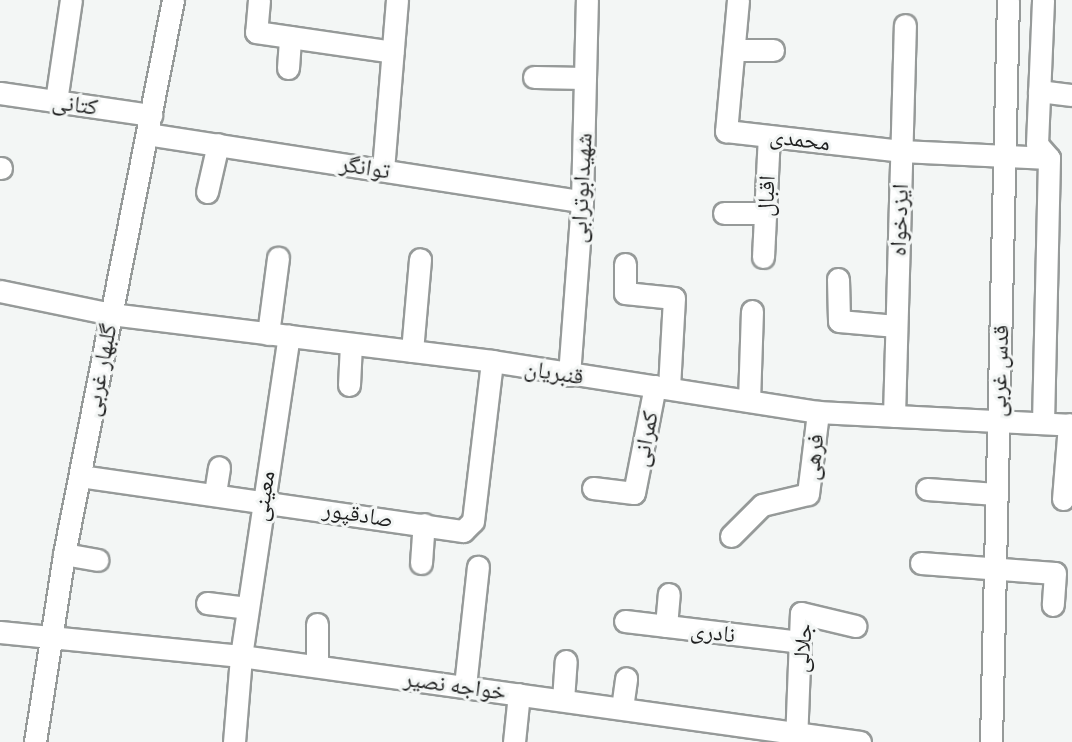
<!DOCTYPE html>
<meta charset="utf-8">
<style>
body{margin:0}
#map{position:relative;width:1072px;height:742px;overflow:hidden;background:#f3f6f5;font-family:Cabin,"Noto Naskh Arabic",sans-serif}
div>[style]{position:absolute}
.roads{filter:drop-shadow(2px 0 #969a99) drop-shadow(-2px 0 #969a99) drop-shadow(0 2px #969a99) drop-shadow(0 -2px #969a99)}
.minor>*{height:21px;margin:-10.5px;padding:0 10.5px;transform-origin:10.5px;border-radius:10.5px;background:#fff}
span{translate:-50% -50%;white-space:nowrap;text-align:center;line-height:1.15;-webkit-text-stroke:6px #f3f6f5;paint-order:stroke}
.street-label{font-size:23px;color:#1e1f1f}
</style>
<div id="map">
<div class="roads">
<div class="minor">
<i style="left:259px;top:0;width:32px;rotate:95deg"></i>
<i style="left:256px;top:32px;width:138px;rotate:8.3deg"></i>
<i style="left:738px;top:0;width:132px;rotate:95.2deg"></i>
<i style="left:726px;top:131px;width:176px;rotate:6.5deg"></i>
<i style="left:901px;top:151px;width:148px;rotate:2.7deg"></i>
<i style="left:734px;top:50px;width:39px"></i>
<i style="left:288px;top:68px;width:31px;rotate:-86deg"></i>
<i style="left:534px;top:77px;width:51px;rotate:1.1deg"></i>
<i style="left:1039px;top:91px;width:33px;rotate:7deg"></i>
<i style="left:0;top:93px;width:153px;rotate:8.3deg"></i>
<i style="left:56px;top:101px;width:102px;rotate:-81.6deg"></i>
<i style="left:147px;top:134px;width:440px;rotate:8.8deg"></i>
<i style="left:0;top:168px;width:1px"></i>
<i style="left:383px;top:170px;width:171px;rotate:-85.3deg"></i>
<i style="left:207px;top:192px;width:49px;rotate:-77.1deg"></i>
<i style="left:724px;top:213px;width:41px"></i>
<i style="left:763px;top:257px;width:121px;rotate:-87.2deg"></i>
<i style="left:625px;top:264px;width:29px;rotate:90deg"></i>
<i style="left:625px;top:293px;width:49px;rotate:5.8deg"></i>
<i style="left:674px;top:298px;width:90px;rotate:93.2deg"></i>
<i style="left:838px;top:279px;width:42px;rotate:88.6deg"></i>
<i style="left:839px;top:321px;width:57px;rotate:5deg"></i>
<i style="left:0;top:291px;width:113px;rotate:11.7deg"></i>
<i style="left:111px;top:314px;width:384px;rotate:7deg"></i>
<i style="left:492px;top:361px;width:330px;rotate:8.9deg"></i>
<i style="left:818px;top:412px;width:254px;rotate:2.9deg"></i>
<i style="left:268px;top:334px;width:77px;rotate:-82.5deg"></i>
<i style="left:412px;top:351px;width:92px;rotate:-85deg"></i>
<i style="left:569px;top:375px;width:174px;rotate:-85.7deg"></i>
<i style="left:582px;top:201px;width:201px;rotate:-88.6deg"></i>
<i style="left:349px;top:385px;width:41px;rotate:-87.2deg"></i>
<i style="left:749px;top:401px;width:90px;rotate:-88.1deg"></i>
<i style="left:894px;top:416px;width:391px;rotate:-88.4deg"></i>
<i style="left:1043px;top:423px;width:265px;rotate:-88.7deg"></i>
<i style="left:1049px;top:158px;width:18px;rotate:-131deg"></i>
<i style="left:1037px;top:144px;width:144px;rotate:-87.6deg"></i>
<i style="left:80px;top:476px;width:387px;rotate:8.2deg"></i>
<i style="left:463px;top:531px;width:14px;rotate:-45deg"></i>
<i style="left:473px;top:521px;width:161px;rotate:-83.2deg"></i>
<i style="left:593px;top:488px;width:41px;rotate:7deg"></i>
<i style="left:634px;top:493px;width:109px;rotate:-78.9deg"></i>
<i style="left:927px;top:489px;width:69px;rotate:4.1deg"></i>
<i style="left:215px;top:493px;width:26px;rotate:-81deg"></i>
<i style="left:1063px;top:499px;width:75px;rotate:-85.4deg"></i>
<i style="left:731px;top:536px;width:44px;rotate:-45deg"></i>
<i style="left:762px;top:505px;width:47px;rotate:-13.4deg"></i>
<i style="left:808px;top:494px;width:83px;rotate:-83deg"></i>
<i style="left:64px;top:554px;width:34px;rotate:10deg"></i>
<i style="left:421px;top:563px;width:39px;rotate:-86deg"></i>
<i style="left:921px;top:563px;width:134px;rotate:4.3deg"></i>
<i style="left:1055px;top:573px;width:32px;rotate:94deg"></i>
<i style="left:207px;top:603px;width:40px;rotate:7.1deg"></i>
<i style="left:625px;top:621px;width:176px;rotate:6.8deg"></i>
<i style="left:666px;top:626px;width:32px;rotate:-85deg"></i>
<i style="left:0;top:632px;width:242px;rotate:5.7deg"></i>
<i style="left:241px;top:656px;width:625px;rotate:7.91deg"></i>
<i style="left:317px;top:666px;width:42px;rotate:-90deg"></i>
<i style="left:465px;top:686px;width:120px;rotate:-83.8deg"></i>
<i style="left:563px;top:700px;width:39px;rotate:-86deg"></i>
<i style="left:622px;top:708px;width:30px;rotate:-82deg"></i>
<i style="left:35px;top:742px;width:190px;rotate:-81.2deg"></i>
<i style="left:64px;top:554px;width:565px;rotate:-78.87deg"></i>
<i style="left:234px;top:742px;width:86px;rotate:-85.3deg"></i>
<i style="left:241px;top:656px;width:324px;rotate:-81.5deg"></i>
<i style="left:514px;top:742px;width:48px;rotate:-84.1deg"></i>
<i style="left:796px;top:742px;width:129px;rotate:-87.8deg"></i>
<i style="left:801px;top:613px;width:56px;rotate:13.5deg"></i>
<i style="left:991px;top:742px;width:742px;rotate:-88.69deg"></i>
</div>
</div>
<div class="street-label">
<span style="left:75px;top:104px;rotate:8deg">کتانی</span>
<span style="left:800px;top:139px;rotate:7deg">محمدی</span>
<span style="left:365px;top:167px;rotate:9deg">توانگر</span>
<span style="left:581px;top:188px;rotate:-87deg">شهیدابوترابی</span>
<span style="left:766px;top:196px;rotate:-87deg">اقبال</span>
<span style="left:899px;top:220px;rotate:-88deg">ایزدخواه</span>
<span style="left:100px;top:370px;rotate:-79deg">گلبهار غربی</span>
<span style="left:999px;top:371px;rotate:-88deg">قدس غربی</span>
<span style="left:554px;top:372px;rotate:9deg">قنبریان</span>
<span style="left:645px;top:439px;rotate:-79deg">کمرانی</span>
<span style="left:813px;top:457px;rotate:-83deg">فرهی</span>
<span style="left:263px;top:496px;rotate:-81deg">معینی</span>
<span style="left:358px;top:514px;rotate:9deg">صادقپور</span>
<span style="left:713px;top:632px;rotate:7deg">نادری</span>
<span style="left:802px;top:648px;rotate:-85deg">جلالی</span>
<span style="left:455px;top:685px;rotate:8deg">خواجه نصیر</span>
</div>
</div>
